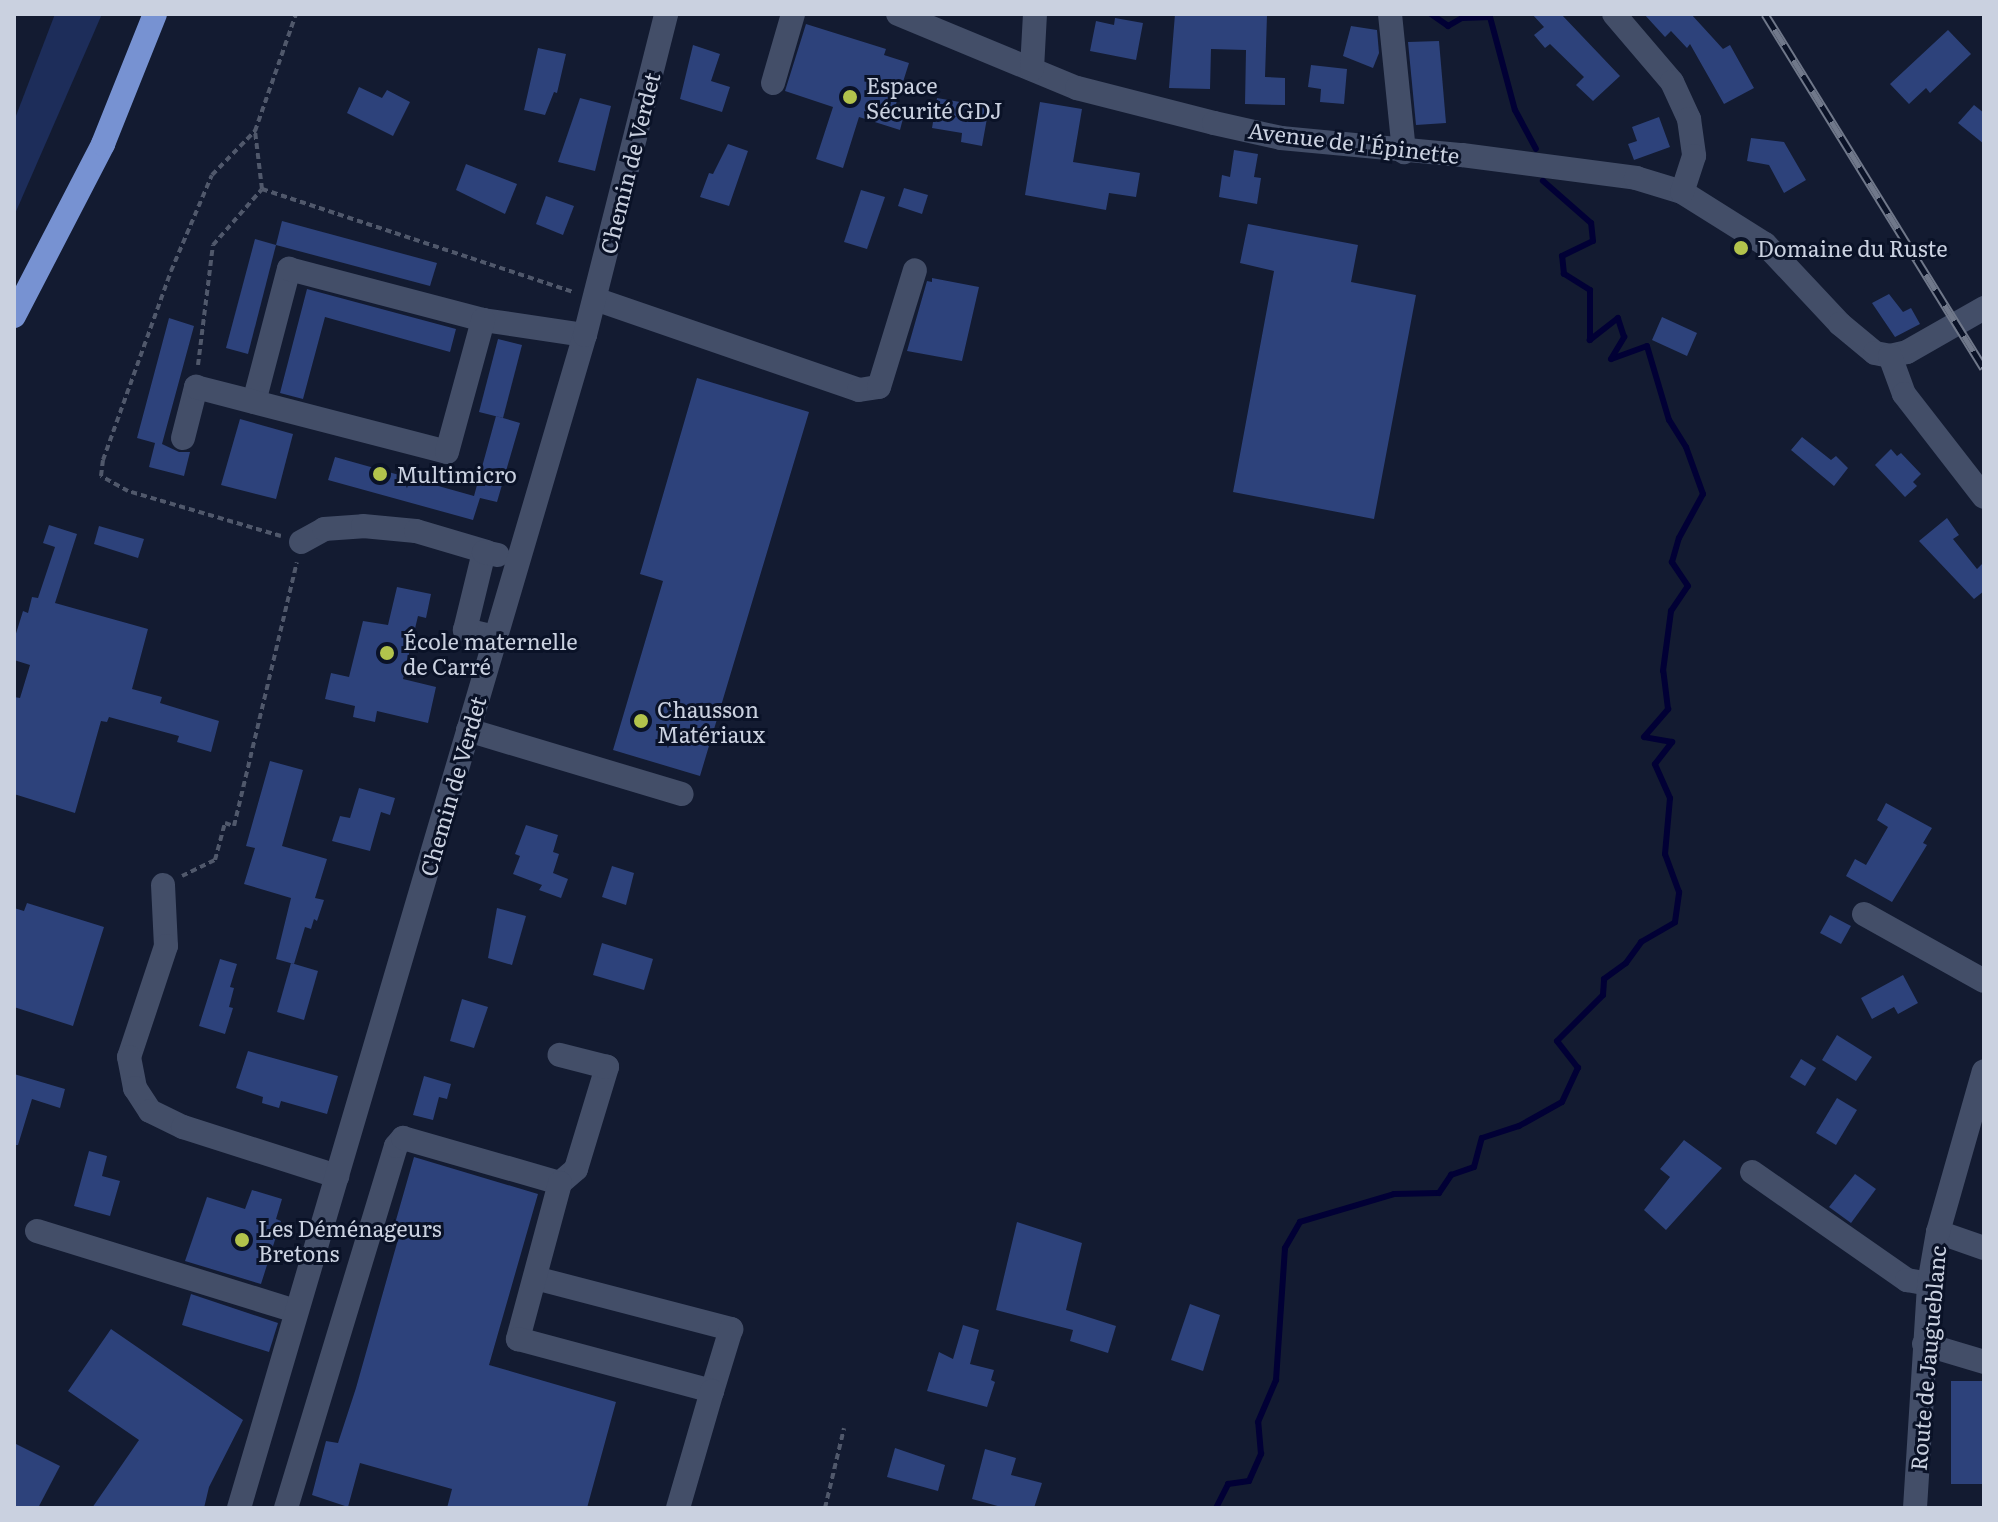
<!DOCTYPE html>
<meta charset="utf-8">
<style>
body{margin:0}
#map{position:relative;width:1998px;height:1522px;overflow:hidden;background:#131b31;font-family:Literata,serif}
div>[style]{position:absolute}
.green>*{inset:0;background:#1d2d5a}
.stream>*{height:6px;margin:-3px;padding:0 3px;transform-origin:3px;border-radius:3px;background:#010035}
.building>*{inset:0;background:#2d427b}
.path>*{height:4px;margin-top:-2px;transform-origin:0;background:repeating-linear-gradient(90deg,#50586b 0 6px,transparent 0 10px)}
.minor>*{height:24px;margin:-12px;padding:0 12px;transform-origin:12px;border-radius:12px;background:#434e68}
.highway>*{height:24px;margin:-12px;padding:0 12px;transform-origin:12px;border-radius:12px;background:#7792d2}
.rail>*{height:9px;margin-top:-4.5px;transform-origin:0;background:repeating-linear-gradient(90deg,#0a1227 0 18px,#70788a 0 36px);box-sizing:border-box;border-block:2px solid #70788a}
.dots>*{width:22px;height:22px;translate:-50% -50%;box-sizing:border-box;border:4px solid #0a1227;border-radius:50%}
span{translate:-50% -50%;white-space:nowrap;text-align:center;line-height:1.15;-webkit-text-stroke:6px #0a1227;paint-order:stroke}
.poi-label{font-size:22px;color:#cad1e0}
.left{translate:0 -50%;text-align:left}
.street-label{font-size:22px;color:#cad1e0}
.frame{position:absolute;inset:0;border:16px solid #cad1e0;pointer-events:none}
</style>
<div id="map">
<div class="green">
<i style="clip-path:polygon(55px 14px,102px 14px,14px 216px,14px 121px)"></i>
</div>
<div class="stream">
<i style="left:1431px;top:14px;width:21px;rotate:35deg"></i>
<i style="left:1448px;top:26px;width:16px;rotate:-30deg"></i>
<i style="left:1462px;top:18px;width:28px;rotate:-2deg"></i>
<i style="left:1490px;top:17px;width:96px;rotate:75deg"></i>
<i style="left:1515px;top:110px;width:44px;rotate:61.7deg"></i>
<i style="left:1216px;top:1508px;width:27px;rotate:-63deg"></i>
<i style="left:1228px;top:1484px;width:21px;rotate:-8deg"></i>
<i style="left:1249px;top:1481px;width:30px;rotate:-66deg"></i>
<i style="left:1261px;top:1454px;width:32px;rotate:-95deg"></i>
<i style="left:1258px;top:1422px;width:46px;rotate:-66.8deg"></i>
<i style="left:1276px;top:1380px;width:132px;rotate:-86.1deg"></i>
<i style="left:1285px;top:1248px;width:30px;rotate:-60deg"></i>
<i style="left:1300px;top:1222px;width:98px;rotate:-16.6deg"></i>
<i style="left:1394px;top:1194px;width:45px;rotate:-1.3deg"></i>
<i style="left:1439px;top:1193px;width:22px;rotate:-56deg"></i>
<i style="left:1451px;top:1175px;width:24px;rotate:-19deg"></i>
<i style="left:1474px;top:1167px;width:30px;rotate:-75deg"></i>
<i style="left:1482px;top:1138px;width:39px;rotate:-18deg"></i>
<i style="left:1519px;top:1126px;width:49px;rotate:-29.2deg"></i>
<i style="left:1562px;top:1102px;width:38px;rotate:-65deg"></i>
<i style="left:1578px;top:1068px;width:34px;rotate:-128deg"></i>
<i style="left:1557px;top:1041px;width:65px;rotate:-45deg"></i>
<i style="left:1603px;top:995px;width:16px;rotate:-86deg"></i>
<i style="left:1604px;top:979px;width:27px;rotate:-36deg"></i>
<i style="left:1626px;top:963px;width:26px;rotate:-54deg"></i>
<i style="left:1641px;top:942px;width:39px;rotate:-30deg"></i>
<i style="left:1675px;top:922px;width:30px;rotate:-82deg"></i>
<i style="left:1679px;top:892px;width:40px;rotate:-110.2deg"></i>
<i style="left:1665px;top:854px;width:56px;rotate:-84.9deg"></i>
<i style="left:1670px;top:798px;width:37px;rotate:-114deg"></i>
<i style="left:1655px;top:764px;width:28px;rotate:-52deg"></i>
<i style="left:1672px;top:742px;width:28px;rotate:-170deg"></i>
<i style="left:1644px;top:737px;width:37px;rotate:-49deg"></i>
<i style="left:1668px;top:709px;width:38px;rotate:-97deg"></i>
<i style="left:1663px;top:671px;width:61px;rotate:-82.4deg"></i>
<i style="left:1671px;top:611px;width:30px;rotate:-56deg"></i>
<i style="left:1688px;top:586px;width:29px;rotate:-124deg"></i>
<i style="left:1672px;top:562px;width:25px;rotate:-74deg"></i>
<i style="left:1679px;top:538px;width:50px;rotate:-61.4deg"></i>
<i style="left:1703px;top:494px;width:50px;rotate:-109.9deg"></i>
<i style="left:1686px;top:447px;width:32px;rotate:-122deg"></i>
<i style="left:1669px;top:420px;width:77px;rotate:-106.6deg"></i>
<i style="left:1647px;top:346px;width:38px;rotate:160deg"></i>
<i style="left:1611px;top:359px;width:26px;rotate:-59deg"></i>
<i style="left:1624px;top:337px;width:20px;rotate:-108deg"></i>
<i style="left:1618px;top:318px;width:36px;rotate:142deg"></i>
<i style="left:1590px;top:340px;width:50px;rotate:-90deg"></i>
<i style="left:1590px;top:290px;width:31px;rotate:-148deg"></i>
<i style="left:1564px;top:274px;width:18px;rotate:-96deg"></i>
<i style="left:1562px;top:256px;width:34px;rotate:-26deg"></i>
<i style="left:1593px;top:241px;width:18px;rotate:-96deg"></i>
<i style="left:1591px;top:223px;width:64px;rotate:-138.8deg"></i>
</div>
<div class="building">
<i style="clip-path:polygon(1175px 14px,1267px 15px,1265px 77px,1285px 78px,1285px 105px,1245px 104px,1246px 50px,1211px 49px,1210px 89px,1169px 88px)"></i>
<i style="clip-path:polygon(1532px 14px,1561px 14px,1620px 76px,1593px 101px,1576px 85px,1584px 77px,1550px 44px,1545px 48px,1534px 35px,1544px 27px)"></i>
<i style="clip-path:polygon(1644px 14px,1691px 14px,1723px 49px,1730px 45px,1754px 88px,1724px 104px,1690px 44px,1687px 48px,1671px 31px,1665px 37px)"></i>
<i style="clip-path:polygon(1115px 18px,1143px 23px,1136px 60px,1090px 51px,1096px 21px,1114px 25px)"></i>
<i style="clip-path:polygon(806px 24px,886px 49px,884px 55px,909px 63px,896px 104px,906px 107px,900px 130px,859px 117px,843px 168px,816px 159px,833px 107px,785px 91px)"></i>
<i style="clip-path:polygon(1351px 26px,1377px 30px,1379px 53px,1373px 68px,1343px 56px)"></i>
<i style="clip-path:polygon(1948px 30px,1971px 54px,1930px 93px,1926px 88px,1909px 104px,1890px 84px)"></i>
<i style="clip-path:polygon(1439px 41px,1446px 123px,1416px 125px,1408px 42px)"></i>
<i style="clip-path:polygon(693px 45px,720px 54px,711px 81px,730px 87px,722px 112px,680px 99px)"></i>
<i style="clip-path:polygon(538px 48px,566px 54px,557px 93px,554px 92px,545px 115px,524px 110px)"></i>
<i style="clip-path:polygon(1311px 65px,1347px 69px,1344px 104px,1320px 102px,1321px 89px,1308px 87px)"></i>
<i style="clip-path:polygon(359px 87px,382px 98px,387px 90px,410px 102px,393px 136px,347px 113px)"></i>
<i style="clip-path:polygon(580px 98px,611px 106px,595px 171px,558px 162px)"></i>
<i style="clip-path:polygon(937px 98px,989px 107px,982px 146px,961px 142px,962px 133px,932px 128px)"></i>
<i style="clip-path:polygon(1040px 102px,1082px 109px,1073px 162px,1140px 173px,1136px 197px,1109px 193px,1106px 210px,1025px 195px)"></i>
<i style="clip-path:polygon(1974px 105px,1984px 113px,1984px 144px,1958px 123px)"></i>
<i style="clip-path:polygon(1659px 117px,1670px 147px,1634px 160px,1628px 144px,1637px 141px,1632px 127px)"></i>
<i style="clip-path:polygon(1751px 138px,1784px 142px,1806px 180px,1784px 193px,1769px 165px,1747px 161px)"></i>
<i style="clip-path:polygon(728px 144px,748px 151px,729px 206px,700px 197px,709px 173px,713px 174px)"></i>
<i style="clip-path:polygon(1234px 150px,1258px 154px,1254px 177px,1261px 178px,1257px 204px,1219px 197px,1222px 175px,1230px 177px)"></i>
<i style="clip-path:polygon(466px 164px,517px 184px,505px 214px,456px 190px)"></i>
<i style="clip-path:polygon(904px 188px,928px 195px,922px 214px,898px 206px)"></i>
<i style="clip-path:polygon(861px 190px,885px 197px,867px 249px,844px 242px)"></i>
<i style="clip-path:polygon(546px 196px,574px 206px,563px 235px,536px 224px)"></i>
<i style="clip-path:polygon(282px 221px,437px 263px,430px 286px,276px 245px)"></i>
<i style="clip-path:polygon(1248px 224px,1358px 245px,1351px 282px,1416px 295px,1374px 519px,1233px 492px,1274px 271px,1240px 263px)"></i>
<i style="clip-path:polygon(255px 239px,276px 245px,248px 354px,226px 348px)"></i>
<i style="clip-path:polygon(932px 278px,979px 287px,962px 361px,907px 351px,927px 281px,932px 282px)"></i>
<i style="clip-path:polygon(307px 289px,456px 329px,450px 352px,325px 317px,303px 399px,280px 393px)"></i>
<i style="clip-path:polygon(1889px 294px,1903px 312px,1911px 308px,1920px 324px,1895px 337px,1872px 303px)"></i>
<i style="clip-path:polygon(1662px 317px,1697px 333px,1687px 356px,1652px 340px)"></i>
<i style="clip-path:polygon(169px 318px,194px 326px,162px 444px,179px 452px,190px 452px,184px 476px,149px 467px,155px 443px,137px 438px)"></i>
<i style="clip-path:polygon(498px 339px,522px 345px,503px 418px,479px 412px)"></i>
<i style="clip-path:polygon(697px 378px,809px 412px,700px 776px,613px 750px,663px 581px,640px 574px)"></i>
<i style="clip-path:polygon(496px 416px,520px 423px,497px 502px,480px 498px,473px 520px,328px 480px,335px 457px,474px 496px)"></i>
<i style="clip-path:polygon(240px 419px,293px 434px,276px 499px,221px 485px)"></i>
<i style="clip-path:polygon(1802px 437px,1831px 460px,1836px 456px,1848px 468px,1834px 486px,1791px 450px)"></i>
<i style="clip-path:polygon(1891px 449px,1897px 456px,1901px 453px,1921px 474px,1913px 482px,1917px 486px,1905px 497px,1875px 465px)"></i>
<i style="clip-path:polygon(1947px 518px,1959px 535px,1953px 539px,1977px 569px,1984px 562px,1984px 591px,1974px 599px,1919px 541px)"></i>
<i style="clip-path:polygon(49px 525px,77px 534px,55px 603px,148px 629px,132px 689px,162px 697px,160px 703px,219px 721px,211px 752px,177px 742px,179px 736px,109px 717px,107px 722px,101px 721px,75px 813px,14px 794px,14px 697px,20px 698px,30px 665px,14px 660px,14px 640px,23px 611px,28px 613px,32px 597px,38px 598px,55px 547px,43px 543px)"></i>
<i style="clip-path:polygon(99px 526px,144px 539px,138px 558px,94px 544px)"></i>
<i style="clip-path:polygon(397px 587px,431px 594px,426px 618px,418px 616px,403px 679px,436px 687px,428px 723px,377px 711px,375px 722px,353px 717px,355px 706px,325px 699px,331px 673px,349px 677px,363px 621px,388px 625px)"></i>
<i style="clip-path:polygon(270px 761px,303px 770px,282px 846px,327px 859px,315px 898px,324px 900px,317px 921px,314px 919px,311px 929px,305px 927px,294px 964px,276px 959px,291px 898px,244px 884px,255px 848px,246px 846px)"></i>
<i style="clip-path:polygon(359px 788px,395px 798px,390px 815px,381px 812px,370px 851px,332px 841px,340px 816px,350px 818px)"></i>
<i style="clip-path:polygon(1886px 803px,1932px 828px,1923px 843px,1927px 845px,1892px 902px,1846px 876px,1855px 859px,1866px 865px,1888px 827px,1877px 820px)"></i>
<i style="clip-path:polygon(526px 825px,558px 835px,553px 852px,559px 854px,553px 873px,568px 879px,561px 898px,539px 890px,542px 885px,513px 874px,520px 856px,515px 854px)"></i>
<i style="clip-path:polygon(612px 866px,634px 873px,626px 905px,602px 897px)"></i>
<i style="clip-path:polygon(27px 903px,104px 927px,73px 1026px,14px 1007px,14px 908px,24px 911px)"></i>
<i style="clip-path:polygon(497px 908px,526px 916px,512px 965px,488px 958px)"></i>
<i style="clip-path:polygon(1830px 915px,1851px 926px,1841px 944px,1820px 933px)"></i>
<i style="clip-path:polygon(602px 943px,653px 959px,644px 990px,593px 975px)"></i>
<i style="clip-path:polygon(220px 959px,237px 964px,230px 987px,234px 988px,229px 1007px,233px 1008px,225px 1034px,199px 1026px)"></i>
<i style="clip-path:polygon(291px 963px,318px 971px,304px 1020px,277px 1012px)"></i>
<i style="clip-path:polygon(1903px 975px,1918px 1003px,1898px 1014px,1894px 1007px,1872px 1019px,1861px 998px)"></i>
<i style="clip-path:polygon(462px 999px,488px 1007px,474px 1048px,450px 1041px)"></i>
<i style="clip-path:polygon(1837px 1035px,1872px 1057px,1856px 1081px,1822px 1060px)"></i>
<i style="clip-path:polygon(248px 1051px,338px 1076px,327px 1114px,281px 1101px,279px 1108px,262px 1103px,263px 1097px,236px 1088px)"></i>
<i style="clip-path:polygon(1801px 1059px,1816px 1068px,1805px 1086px,1790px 1077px)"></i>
<i style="clip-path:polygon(14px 1074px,65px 1089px,60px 1108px,32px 1099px,18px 1145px,14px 1145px)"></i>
<i style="clip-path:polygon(424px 1076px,451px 1084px,447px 1099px,439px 1097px,433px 1120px,413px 1115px)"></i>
<i style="clip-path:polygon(1837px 1098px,1857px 1110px,1836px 1145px,1816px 1133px)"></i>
<i style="clip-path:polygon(1684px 1140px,1722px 1168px,1666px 1230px,1644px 1210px,1670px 1177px,1660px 1169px)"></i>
<i style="clip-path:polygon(89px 1151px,107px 1156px,102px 1176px,120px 1181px,110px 1216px,74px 1206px)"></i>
<i style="clip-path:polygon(414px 1157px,538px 1194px,489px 1365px,616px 1402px,587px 1508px,447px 1508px,452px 1489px,360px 1463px,348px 1507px,312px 1495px,326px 1441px,338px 1443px,356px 1388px,399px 1236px,392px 1234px)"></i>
<i style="clip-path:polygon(1855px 1174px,1876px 1189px,1851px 1223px,1829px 1207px)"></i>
<i style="clip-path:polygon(252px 1190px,282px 1199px,276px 1219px,281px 1221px,261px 1284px,185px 1261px,207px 1197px,245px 1209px)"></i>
<i style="clip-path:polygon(1017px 1222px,1082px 1243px,1066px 1310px,1116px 1326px,1108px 1353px,1070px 1341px,1073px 1330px,996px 1310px)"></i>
<i style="clip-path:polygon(191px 1294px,278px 1323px,269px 1352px,182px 1325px)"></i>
<i style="clip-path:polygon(1190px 1304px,1220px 1315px,1203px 1371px,1171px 1360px)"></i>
<i style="clip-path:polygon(963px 1325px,979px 1330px,970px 1364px,994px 1370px,991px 1380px,995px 1382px,987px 1407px,927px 1391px,939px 1352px,953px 1359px)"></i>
<i style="clip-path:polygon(111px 1329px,243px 1420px,209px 1487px,204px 1508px,92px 1508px,139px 1440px,68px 1391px)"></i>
<i style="clip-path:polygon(1951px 1381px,1984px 1381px,1984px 1484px,1951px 1484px)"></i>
<i style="clip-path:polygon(14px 1443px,60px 1466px,38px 1508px,14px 1508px)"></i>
<i style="clip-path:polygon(895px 1448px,945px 1465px,938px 1491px,887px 1477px)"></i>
<i style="clip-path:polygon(985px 1449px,1016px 1458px,1011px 1475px,1042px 1483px,1034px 1508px,1005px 1508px,972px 1499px)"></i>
</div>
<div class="path">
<i style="left:262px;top:189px;width:329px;rotate:18.3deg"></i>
<i style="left:198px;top:365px;width:121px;rotate:-82.9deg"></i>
<i style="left:213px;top:245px;width:74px;rotate:-48.8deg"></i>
<i style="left:262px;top:189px;width:58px;rotate:-96.9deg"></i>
<i style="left:281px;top:536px;width:159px;rotate:-163.6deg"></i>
<i style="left:128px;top:491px;width:31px;rotate:-151deg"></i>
<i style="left:101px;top:476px;width:16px;rotate:-83deg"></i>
<i style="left:103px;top:460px;width:201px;rotate:-70.2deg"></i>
<i style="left:171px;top:271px;width:104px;rotate:-66.9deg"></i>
<i style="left:212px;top:175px;width:62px;rotate:-45.7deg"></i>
<i style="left:255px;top:131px;width:124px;rotate:-70.7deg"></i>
<i style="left:182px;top:876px;width:37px;rotate:-26deg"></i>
<i style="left:215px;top:860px;width:38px;rotate:-75deg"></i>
<i style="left:225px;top:823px;width:9px;rotate:18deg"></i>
<i style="left:234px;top:826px;width:271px;rotate:-76.6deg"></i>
<i style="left:825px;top:1508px;width:82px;rotate:-76.6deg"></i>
</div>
<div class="minor">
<i style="left:898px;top:14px;width:194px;rotate:22.5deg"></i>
<i style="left:1077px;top:88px;width:141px;rotate:14.3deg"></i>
<i style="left:1214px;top:123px;width:69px;rotate:12.6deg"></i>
<i style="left:1281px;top:138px;width:182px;rotate:5.4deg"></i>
<i style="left:1462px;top:155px;width:176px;rotate:7.5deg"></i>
<i style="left:1636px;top:178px;width:48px;rotate:16.9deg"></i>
<i style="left:1682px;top:192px;width:98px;rotate:32.1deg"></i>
<i style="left:1765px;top:244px;width:110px;rotate:46.8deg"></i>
<i style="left:1840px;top:324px;width:45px;rotate:39.6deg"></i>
<i style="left:1875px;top:353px;width:15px;rotate:11deg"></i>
<i style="left:1890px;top:356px;width:17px;rotate:-13deg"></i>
<i style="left:1907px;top:352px;width:89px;rotate:-29.7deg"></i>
<i style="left:1390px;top:14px;width:139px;rotate:84.2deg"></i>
<i style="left:1614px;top:14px;width:89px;rotate:49.5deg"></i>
<i style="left:1672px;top:82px;width:41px;rotate:65.3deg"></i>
<i style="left:1689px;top:119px;width:37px;rotate:82deg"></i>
<i style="left:1694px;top:156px;width:38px;rotate:108deg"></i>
<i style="left:1032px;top:69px;width:55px;rotate:-86.9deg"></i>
<i style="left:773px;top:83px;width:72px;rotate:-73.8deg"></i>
<i style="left:595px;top:299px;width:279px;rotate:19deg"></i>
<i style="left:859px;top:390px;width:20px;rotate:-9deg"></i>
<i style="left:879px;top:387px;width:122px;rotate:-72.9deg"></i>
<i style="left:1890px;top:356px;width:40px;rotate:69.8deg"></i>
<i style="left:1904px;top:394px;width:130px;rotate:52.2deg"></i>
<i style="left:254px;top:402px;width:138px;rotate:-75.3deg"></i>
<i style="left:289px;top:269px;width:201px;rotate:14.7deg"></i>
<i style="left:483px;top:320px;width:103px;rotate:8.4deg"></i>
<i style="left:183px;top:438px;width:53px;rotate:-75.7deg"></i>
<i style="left:196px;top:387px;width:259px;rotate:14.5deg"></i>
<i style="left:447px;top:452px;width:137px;rotate:-74.7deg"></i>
<i style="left:301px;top:542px;width:26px;rotate:-29deg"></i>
<i style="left:324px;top:529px;width:39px;rotate:-4deg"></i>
<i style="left:363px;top:526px;width:53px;rotate:5.4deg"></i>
<i style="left:416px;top:531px;width:74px;rotate:16.5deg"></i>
<i style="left:495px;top:637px;width:31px;rotate:-167deg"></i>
<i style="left:465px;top:630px;width:80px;rotate:-76.3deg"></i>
<i style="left:484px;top:552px;width:14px;rotate:12deg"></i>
<i style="left:468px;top:730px;width:223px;rotate:16.7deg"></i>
<i style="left:163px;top:885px;width:61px;rotate:87.2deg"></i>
<i style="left:166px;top:946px;width:117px;rotate:108.4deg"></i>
<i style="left:129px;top:1057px;width:32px;rotate:79deg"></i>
<i style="left:135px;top:1088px;width:27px;rotate:57deg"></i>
<i style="left:150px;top:1111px;width:37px;rotate:26deg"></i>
<i style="left:183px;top:1127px;width:162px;rotate:17.7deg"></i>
<i style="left:1864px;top:914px;width:137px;rotate:29.2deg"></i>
<i style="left:1752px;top:1172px;width:189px;rotate:34.9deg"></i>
<i style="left:1907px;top:1280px;width:22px;rotate:10deg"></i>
<i style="left:560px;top:1183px;width:21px;rotate:-41deg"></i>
<i style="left:576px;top:1169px;width:107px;rotate:-73.1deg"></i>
<i style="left:607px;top:1067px;width:49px;rotate:-165.7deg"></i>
<i style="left:37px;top:1231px;width:271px;rotate:17.2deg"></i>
<i style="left:1938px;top:1232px;width:49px;rotate:19.2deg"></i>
<i style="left:535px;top:1278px;width:203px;rotate:14.6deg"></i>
<i style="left:731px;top:1329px;width:65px;rotate:107deg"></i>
<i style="left:1924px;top:1344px;width:63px;rotate:16.7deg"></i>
<i style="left:239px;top:1508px;width:1223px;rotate:-73.57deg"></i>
<i style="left:585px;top:335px;width:331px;rotate:-75.8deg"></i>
<i style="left:286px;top:1508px;width:378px;rotate:-73.1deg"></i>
<i style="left:396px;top:1146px;width:11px;rotate:-49deg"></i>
<i style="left:403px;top:1138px;width:163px;rotate:16deg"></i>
<i style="left:560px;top:1183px;width:162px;rotate:105.1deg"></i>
<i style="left:518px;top:1339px;width:201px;rotate:15deg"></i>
<i style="left:712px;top:1391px;width:122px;rotate:106.2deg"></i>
<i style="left:1915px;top:1508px;width:224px;rotate:-86.4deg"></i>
<i style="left:1929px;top:1284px;width:53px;rotate:-80.2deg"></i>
<i style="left:1938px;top:1232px;width:167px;rotate:-74.1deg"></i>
</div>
<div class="highway">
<i style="left:14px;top:316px;width:194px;rotate:-62.6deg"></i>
<i style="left:103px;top:144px;width:140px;rotate:-68.2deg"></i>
</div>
<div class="rail">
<i style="left:1765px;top:14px;width:416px;rotate:58.3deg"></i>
</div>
<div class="dots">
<i style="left:850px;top:97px;background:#b2c34c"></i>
<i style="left:1741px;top:248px;background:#b2c34c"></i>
<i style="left:380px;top:474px;background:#b2c34c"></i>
<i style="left:387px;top:653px;background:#b2c34c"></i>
<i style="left:641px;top:721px;background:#b2c34c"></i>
<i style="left:242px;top:1240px;background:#b2c34c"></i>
</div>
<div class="poi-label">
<span class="left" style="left:866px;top:97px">Espace<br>Sécurité GDJ</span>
<span class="left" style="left:1757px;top:248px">Domaine du Ruste</span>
<span class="left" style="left:396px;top:474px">Multimicro</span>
<span class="left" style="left:403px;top:653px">École maternelle<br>de Carré</span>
<span class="left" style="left:657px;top:721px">Chausson<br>Matériaux</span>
<span class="left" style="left:258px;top:1240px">Les Déménageurs<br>Bretons</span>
</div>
<div class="street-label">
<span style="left:1354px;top:142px;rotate:7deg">Avenue de l'Épinette</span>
<span style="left:629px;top:163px;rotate:-76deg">Chemin de Verdet</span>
<span style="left:452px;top:786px;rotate:-74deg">Chemin de Verdet</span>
<span style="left:1927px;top:1358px;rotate:-85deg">Route de Jaugueblanc</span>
</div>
<div class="frame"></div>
</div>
